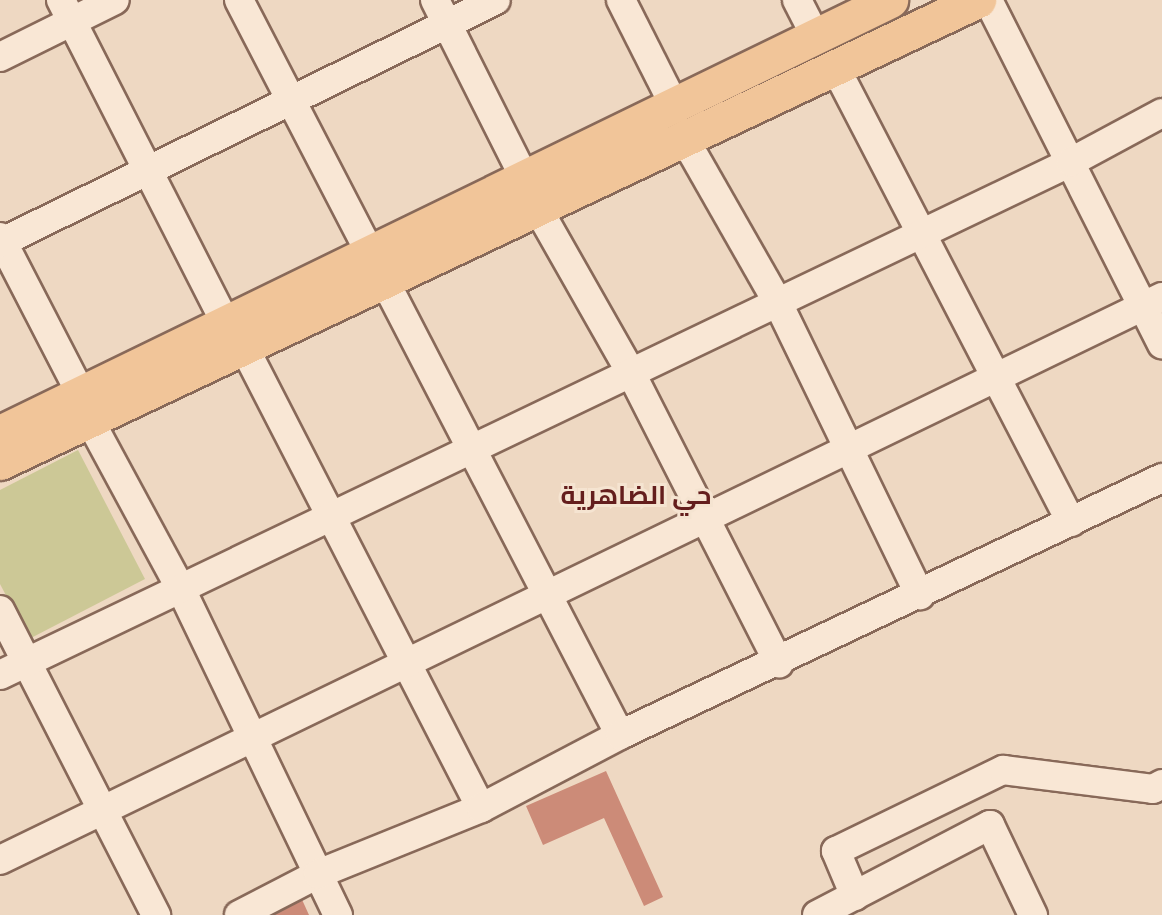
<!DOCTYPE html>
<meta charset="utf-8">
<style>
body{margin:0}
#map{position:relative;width:1162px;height:915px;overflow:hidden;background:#eed8c2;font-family:"IBM Plex Serif",Cairo,serif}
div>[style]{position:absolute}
.green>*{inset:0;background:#ccc896}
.building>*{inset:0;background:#cc8b78}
.roads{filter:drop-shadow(2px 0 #886959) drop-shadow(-2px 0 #886959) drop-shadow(0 2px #886959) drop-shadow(0 -2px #886959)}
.minor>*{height:28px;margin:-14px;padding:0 14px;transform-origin:14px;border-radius:14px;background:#f9e7d5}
.major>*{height:35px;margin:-17.5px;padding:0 17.5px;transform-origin:17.5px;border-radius:17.5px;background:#f1c599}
span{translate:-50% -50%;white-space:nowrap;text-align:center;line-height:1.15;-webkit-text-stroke:6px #f5e4d1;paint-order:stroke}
.district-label{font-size:26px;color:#641e1d;font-weight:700}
</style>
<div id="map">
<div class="green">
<i style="clip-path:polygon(78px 450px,145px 579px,29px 639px,0 584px,0 490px)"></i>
</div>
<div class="building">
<i style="clip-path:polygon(606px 771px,663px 897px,644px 906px,604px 818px,543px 845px,526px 806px)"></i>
<i style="clip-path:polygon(299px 893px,309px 915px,251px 915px)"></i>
</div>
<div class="roads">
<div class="minor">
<i style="left:61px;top:0;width:361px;rotate:63deg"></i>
<i style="left:239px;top:0;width:828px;rotate:62.6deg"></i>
<i style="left:435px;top:0;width:200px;rotate:63.3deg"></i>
<i style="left:621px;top:0;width:120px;rotate:63.2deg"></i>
<i style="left:797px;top:0;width:44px;rotate:62.9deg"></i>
<i style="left:988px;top:0;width:386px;rotate:63.2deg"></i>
<i style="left:0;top:57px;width:128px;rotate:-26.4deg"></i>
<i style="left:834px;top:65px;width:515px;rotate:62.59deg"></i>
<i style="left:684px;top:138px;width:190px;rotate:60.3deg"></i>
<i style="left:778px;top:303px;width:325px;rotate:64.1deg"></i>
<i style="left:538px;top:209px;width:189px;rotate:60.4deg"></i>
<i style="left:631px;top:373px;width:326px;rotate:63deg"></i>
<i style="left:0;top:237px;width:177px;rotate:62.7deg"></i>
<i style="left:0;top:243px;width:552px;rotate:-26.1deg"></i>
<i style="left:245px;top:349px;width:516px;rotate:62.79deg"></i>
<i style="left:90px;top:421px;width:191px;rotate:61.6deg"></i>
<i style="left:181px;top:589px;width:362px;rotate:64.3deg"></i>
<i style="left:0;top:610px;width:343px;rotate:62.9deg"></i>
<i style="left:0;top:675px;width:1188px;rotate:-25.59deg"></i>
<i style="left:1071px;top:162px;width:103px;rotate:-28.3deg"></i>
<i style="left:0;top:860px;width:1291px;rotate:-25.85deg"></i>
<i style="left:855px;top:896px;width:49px;rotate:-112.9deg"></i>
<i style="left:836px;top:851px;width:186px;rotate:-25.9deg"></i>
<i style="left:1003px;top:770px;width:151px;rotate:7.2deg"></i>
<i style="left:1153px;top:789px;width:10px;rotate:-29deg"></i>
<i style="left:239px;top:915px;width:89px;rotate:-27.4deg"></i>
<i style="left:318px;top:874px;width:176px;rotate:-22deg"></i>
<i style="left:481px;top:808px;width:157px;rotate:-27.7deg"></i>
<i style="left:620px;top:735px;width:600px;rotate:-25.37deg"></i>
<i style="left:817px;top:915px;width:195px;rotate:-27.5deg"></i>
<i style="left:990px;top:825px;width:100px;rotate:64.5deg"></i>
</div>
<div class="major">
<i style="left:0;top:433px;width:990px;rotate:-25.94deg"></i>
<i style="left:0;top:462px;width:1082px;rotate:-25.29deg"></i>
</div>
</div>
<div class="district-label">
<span style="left:636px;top:495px">حي الضاهرية</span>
</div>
</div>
